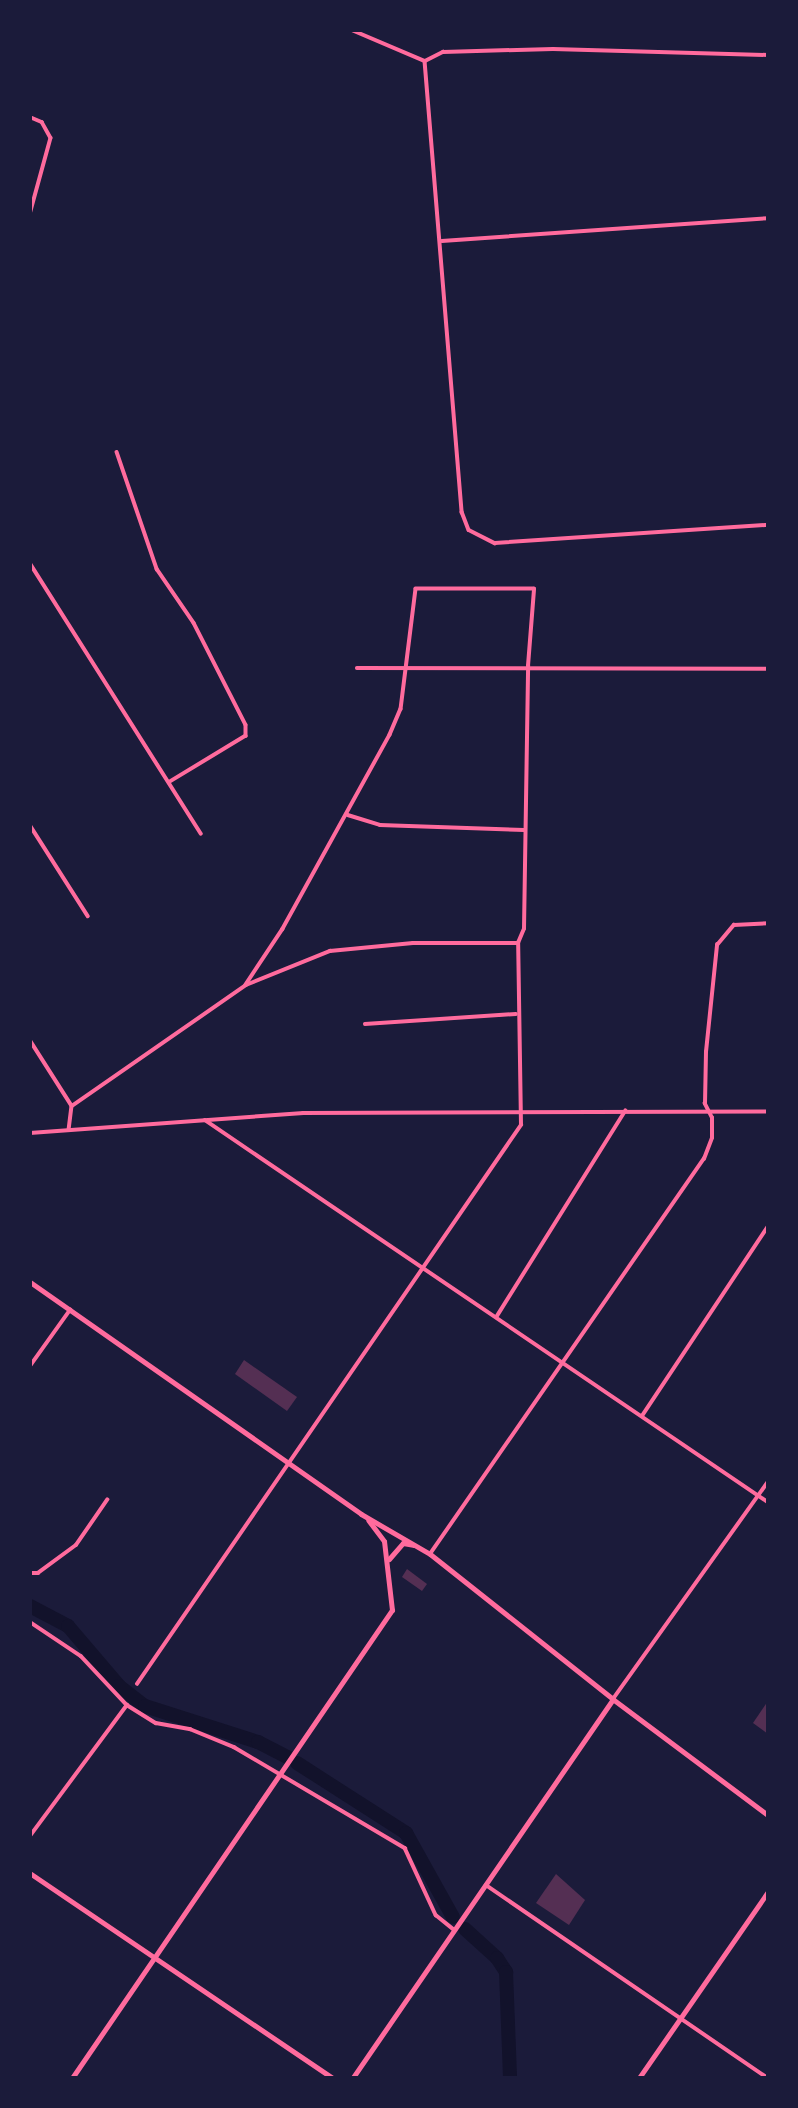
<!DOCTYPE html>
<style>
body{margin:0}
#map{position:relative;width:798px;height:2108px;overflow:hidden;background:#1b1b3a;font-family:"Golos Text",sans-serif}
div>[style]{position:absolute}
.river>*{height:14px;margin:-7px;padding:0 7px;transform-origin:7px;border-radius:7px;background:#12122b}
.building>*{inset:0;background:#542f53}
.minor>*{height:3.5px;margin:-1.75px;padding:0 1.75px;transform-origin:1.75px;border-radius:1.75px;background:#ff6b9d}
.tertiary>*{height:4.5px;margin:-2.25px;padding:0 2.25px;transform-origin:2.25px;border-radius:2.25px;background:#ff6b9d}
.secondary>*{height:5px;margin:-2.5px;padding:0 2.5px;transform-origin:2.5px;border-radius:2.5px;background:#ff6b9d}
span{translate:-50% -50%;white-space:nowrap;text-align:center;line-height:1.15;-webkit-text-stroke:5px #1b1b3a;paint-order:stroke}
.frame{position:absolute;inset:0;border:32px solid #1b1b3a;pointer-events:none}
</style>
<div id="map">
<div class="river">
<i style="left:30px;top:1606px;width:43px;rotate:27.8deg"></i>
<i style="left:68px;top:1626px;width:79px;rotate:49.6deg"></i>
<i style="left:119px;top:1686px;width:33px;rotate:38deg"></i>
<i style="left:145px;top:1706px;width:119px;rotate:17.7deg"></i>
<i style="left:258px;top:1742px;width:35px;rotate:27deg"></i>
<i style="left:297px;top:1763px;width:130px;rotate:32.7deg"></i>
<i style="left:406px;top:1833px;width:96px;rotate:60.8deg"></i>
<i style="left:465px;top:1929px;width:43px;rotate:42.2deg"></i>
<i style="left:497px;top:1958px;width:17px;rotate:57deg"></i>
<i style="left:506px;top:1972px;width:106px;rotate:87.8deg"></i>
</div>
<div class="building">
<i style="clip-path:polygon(244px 1360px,297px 1397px,287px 1411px,235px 1374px)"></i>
<i style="clip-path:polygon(407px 1569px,427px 1584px,422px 1591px,402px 1577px)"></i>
<i style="clip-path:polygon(768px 1701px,768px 1734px,753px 1723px)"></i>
<i style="clip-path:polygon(556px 1874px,585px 1900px,569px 1925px,536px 1903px)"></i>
</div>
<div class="minor">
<i style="left:352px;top:30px;width:79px;rotate:23deg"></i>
<i style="left:425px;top:61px;width:20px;rotate:-27deg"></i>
<i style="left:443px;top:52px;width:110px;rotate:-1.6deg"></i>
<i style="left:553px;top:49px;width:215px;rotate:1.6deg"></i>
<i style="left:425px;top:61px;width:453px;rotate:85.3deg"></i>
<i style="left:462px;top:512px;width:19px;rotate:69deg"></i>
<i style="left:469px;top:530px;width:29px;rotate:27deg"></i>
<i style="left:495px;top:543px;width:274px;rotate:-3.8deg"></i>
<i style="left:30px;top:117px;width:13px;rotate:23deg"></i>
<i style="left:42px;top:122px;width:18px;rotate:61deg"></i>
<i style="left:51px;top:138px;width:80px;rotate:105.3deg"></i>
<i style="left:442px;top:241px;width:327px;rotate:-4deg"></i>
<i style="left:117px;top:452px;width:124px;rotate:71.1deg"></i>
<i style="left:157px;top:569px;width:65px;rotate:55.6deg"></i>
<i style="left:194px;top:623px;width:114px;rotate:63deg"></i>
<i style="left:246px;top:725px;width:11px;rotate:90deg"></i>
<i style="left:246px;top:736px;width:89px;rotate:148.8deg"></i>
<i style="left:30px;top:563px;width:320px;rotate:57.7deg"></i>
<i style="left:357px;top:668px;width:411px;rotate:0.1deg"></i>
<i style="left:348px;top:815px;width:34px;rotate:17deg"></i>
<i style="left:380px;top:825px;width:144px;rotate:2deg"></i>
<i style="left:30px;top:825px;width:108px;rotate:57.5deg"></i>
<i style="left:365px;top:1024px;width:151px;rotate:-3.8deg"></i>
<i style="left:30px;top:1040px;width:78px;rotate:57.5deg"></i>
<i style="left:72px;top:1106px;width:23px;rotate:97deg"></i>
<i style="left:72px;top:1106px;width:212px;rotate:-34.8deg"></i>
<i style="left:246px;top:985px;width:91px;rotate:-22deg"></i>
<i style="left:330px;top:951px;width:83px;rotate:-5.5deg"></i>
<i style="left:413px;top:943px;width:105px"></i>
<i style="left:205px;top:1120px;width:680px;rotate:34.16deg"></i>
<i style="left:30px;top:1133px;width:274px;rotate:-4.2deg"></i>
<i style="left:303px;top:1113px;width:465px;rotate:-0.2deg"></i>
<i style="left:497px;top:1316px;width:242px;rotate:-58deg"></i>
<i style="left:30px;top:1366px;width:69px;rotate:-54.5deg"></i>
<i style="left:642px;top:1416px;width:228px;rotate:-56.4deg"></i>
<i style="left:430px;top:1554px;width:481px;rotate:-55.3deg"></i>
<i style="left:704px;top:1159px;width:22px;rotate:-69deg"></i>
<i style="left:712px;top:1138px;width:20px;rotate:-90deg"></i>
<i style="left:712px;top:1118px;width:16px;rotate:-117deg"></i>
<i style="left:705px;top:1104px;width:52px;rotate:-88.9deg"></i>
<i style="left:706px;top:1052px;width:108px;rotate:-84.1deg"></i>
<i style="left:717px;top:945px;width:26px;rotate:-50deg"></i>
<i style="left:734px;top:925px;width:34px;rotate:-3deg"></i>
<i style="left:30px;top:1573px;width:8px"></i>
<i style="left:38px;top:1573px;width:47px;rotate:-36.4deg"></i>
<i style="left:76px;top:1545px;width:55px;rotate:-55.4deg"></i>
<i style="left:30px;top:1622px;width:61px;rotate:33.7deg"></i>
<i style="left:81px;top:1656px;width:67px;rotate:46.8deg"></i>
<i style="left:127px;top:1705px;width:34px;rotate:32deg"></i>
<i style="left:156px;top:1723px;width:35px;rotate:10deg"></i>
<i style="left:190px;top:1729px;width:48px;rotate:22.2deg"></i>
<i style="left:234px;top:1747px;width:199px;rotate:30.6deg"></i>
<i style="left:405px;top:1848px;width:74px;rotate:65.2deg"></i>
<i style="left:436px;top:1915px;width:22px;rotate:39deg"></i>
<i style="left:137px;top:1684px;width:678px;rotate:-55.51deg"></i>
<i style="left:521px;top:1125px;width:182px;rotate:-90.9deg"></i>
<i style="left:518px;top:943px;width:15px;rotate:-67deg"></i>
<i style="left:524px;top:929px;width:263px;rotate:-89.1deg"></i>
<i style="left:528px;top:666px;width:77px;rotate:-85.5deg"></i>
<i style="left:534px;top:589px;width:118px;rotate:180deg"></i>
<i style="left:416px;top:589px;width:121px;rotate:97.1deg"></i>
<i style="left:401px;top:709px;width:28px;rotate:113deg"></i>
<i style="left:390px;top:735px;width:222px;rotate:118.9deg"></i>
<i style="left:283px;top:929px;width:67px;rotate:123.5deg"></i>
<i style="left:613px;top:1699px;width:267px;rotate:-54.5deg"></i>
<i style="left:30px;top:1836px;width:163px;rotate:-53.5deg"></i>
<i style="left:486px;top:1885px;width:342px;rotate:34.4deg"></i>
</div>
<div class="tertiary">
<i style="left:613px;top:1699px;width:194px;rotate:36.8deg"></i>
<i style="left:30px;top:1873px;width:366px;rotate:34.1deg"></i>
<i style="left:639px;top:2078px;width:226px;rotate:-55.3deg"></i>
</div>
<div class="secondary">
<i style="left:30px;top:1282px;width:404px;rotate:35deg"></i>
<i style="left:361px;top:1514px;width:80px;rotate:30.1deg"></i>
<i style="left:430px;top:1554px;width:233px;rotate:38.4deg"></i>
<i style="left:613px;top:1699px;width:460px;rotate:124.5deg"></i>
<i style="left:389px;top:1559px;width:21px;rotate:-49deg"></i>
<i style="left:403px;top:1543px;width:10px;rotate:11deg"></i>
<i style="left:72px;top:2078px;width:567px;rotate:-55.64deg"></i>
<i style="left:392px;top:1610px;width:69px;rotate:-96.6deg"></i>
<i style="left:384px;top:1541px;width:26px;rotate:-127deg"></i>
</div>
<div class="frame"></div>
</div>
